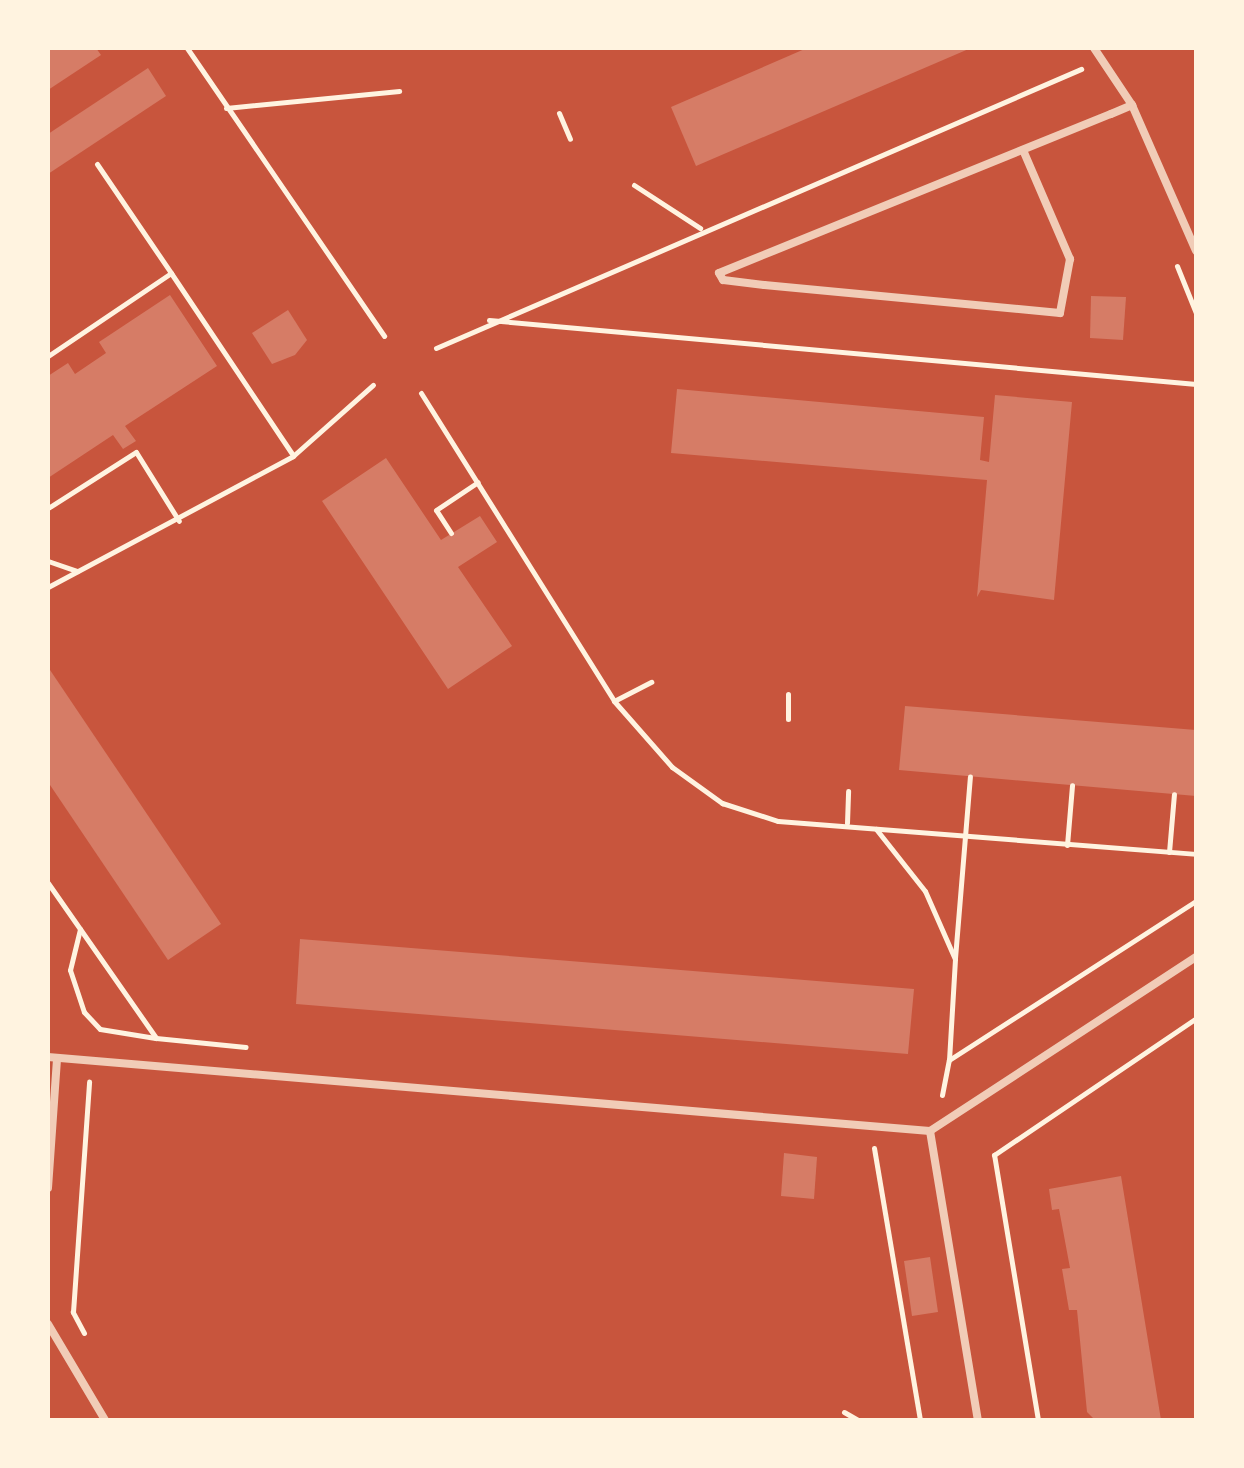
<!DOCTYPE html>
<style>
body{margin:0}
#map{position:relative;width:1244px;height:1468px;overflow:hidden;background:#c8553d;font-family:"PT Serif",serif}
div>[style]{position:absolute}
.building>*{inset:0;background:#d67c66}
.path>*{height:5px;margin:-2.5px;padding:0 2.5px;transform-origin:2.5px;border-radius:2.5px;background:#fff3e0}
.minor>*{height:8px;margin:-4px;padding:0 4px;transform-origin:4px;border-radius:4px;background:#f1ccb7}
span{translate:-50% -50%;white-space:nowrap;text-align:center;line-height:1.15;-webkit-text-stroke:8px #fff3e0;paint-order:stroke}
.frame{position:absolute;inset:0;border:50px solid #fff3e0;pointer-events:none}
</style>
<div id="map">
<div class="building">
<i style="clip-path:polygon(96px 48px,101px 55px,48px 90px,48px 49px)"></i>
<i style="clip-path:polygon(807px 48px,971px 48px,696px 166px,671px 107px)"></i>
<i style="clip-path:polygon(148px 68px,166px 96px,48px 174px,48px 134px)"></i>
<i style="clip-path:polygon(170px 295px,217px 366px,125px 426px,136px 441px,123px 449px,113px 435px,48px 478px,48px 376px,68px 363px,75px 374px,106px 353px,99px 342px)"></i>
<i style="clip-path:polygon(1091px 296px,1126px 297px,1123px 340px,1090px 338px)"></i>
<i style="clip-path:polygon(288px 310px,307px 340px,295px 355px,272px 364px,252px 333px)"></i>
<i style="clip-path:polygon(677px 389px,984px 417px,980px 460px,989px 462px,995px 395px,1072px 402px,1054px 600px,981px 590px,977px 597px,987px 480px,671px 453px)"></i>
<i style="clip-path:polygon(386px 458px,441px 540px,480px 516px,497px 542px,458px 567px,512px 646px,448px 689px,322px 501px)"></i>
<i style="clip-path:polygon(48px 667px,221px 924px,168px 960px,48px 782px)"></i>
<i style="clip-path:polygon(905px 706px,1196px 730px,1196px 796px,899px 770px)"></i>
<i style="clip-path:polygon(300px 939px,914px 989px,908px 1054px,296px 1004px)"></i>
<i style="clip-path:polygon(784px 1153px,817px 1157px,814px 1199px,781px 1196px)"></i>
<i style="clip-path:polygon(1121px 1176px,1154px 1377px,1161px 1420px,1095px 1420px,1087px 1412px,1077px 1310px,1069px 1310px,1062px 1269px,1070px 1268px,1059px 1209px,1052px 1210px,1049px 1189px)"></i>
<i style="clip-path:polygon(930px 1257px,938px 1312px,912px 1316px,904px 1261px)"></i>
</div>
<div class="path">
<i style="left:187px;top:48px;width:349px;rotate:55.6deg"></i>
<i style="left:226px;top:108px;width:174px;rotate:-5.6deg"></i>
<i style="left:559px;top:113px;width:28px;rotate:67deg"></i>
<i style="left:97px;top:164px;width:132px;rotate:55.8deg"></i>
<i style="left:634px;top:185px;width:79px;rotate:33.1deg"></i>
<i style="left:1177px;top:266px;width:51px;rotate:68deg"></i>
<i style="left:489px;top:320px;width:710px;rotate:5.17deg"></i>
<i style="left:436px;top:348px;width:703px;rotate:-23.39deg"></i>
<i style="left:48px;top:356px;width:148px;rotate:-34deg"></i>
<i style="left:171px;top:273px;width:219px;rotate:56.2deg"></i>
<i style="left:421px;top:393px;width:363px;rotate:57.9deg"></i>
<i style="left:614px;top:701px;width:88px;rotate:48.7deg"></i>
<i style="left:672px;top:767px;width:62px;rotate:35.8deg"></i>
<i style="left:722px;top:803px;width:59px;rotate:17.8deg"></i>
<i style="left:778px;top:821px;width:419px;rotate:4.5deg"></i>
<i style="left:48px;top:508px;width:104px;rotate:-32.5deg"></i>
<i style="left:136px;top:452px;width:81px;rotate:58.1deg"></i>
<i style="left:451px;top:533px;width:27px;rotate:-123deg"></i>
<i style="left:436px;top:510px;width:50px;rotate:-33.7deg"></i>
<i style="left:48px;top:561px;width:31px;rotate:19deg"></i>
<i style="left:48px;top:587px;width:278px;rotate:-28.1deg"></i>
<i style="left:293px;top:456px;width:107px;rotate:-41.6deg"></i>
<i style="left:614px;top:701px;width:42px;rotate:-27.2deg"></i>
<i style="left:788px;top:719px;width:25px;rotate:-90deg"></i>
<i style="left:847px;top:823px;width:32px;rotate:-88deg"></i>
<i style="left:876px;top:829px;width:79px;rotate:51.7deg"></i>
<i style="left:925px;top:891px;width:74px;rotate:66.2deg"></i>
<i style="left:955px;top:959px;width:101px;rotate:93.4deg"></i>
<i style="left:1067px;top:845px;width:60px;rotate:-85.2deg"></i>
<i style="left:1169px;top:852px;width:58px;rotate:-85.1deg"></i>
<i style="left:48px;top:883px;width:189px;rotate:55.1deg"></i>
<i style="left:156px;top:1038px;width:90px;rotate:5.7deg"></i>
<i style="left:80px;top:929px;width:42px;rotate:103.7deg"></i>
<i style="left:70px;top:970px;width:44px;rotate:71.6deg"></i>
<i style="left:84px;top:1012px;width:23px;rotate:47deg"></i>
<i style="left:100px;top:1029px;width:56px;rotate:9.3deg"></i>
<i style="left:955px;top:958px;width:182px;rotate:-85.3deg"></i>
<i style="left:942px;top:1095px;width:36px;rotate:-79deg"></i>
<i style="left:949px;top:1060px;width:294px;rotate:-32.8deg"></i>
<i style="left:874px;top:1148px;width:276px;rotate:80.4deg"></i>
<i style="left:84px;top:1333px;width:24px;rotate:-118deg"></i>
<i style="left:73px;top:1312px;width:231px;rotate:-86deg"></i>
<i style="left:844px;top:1412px;width:16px;rotate:30deg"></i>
<i style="left:1038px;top:1420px;width:269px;rotate:-99.4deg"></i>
<i style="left:994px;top:1155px;width:244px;rotate:-34.1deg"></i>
</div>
<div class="minor">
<i style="left:1094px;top:48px;width:69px;rotate:56.3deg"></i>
<i style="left:1132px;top:105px;width:159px;rotate:66.3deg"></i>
<i style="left:1023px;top:150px;width:119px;rotate:66.7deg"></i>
<i style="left:1070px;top:259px;width:55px;rotate:100.5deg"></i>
<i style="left:1060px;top:313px;width:297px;rotate:-174.6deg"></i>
<i style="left:764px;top:285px;width:41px;rotate:-173deg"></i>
<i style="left:723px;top:280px;width:8px;rotate:-120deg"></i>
<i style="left:719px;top:273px;width:423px;rotate:-22.1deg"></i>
<i style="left:1111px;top:114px;width:23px;rotate:-23deg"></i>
<i style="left:48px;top:1057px;width:885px;rotate:4.8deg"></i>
<i style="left:930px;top:1131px;width:318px;rotate:-33.2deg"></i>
<i style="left:930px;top:1131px;width:293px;rotate:80.6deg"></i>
<i style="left:48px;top:1188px;width:130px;rotate:-86deg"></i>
<i style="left:48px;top:1324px;width:112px;rotate:59.3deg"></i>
</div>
<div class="frame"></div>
</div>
